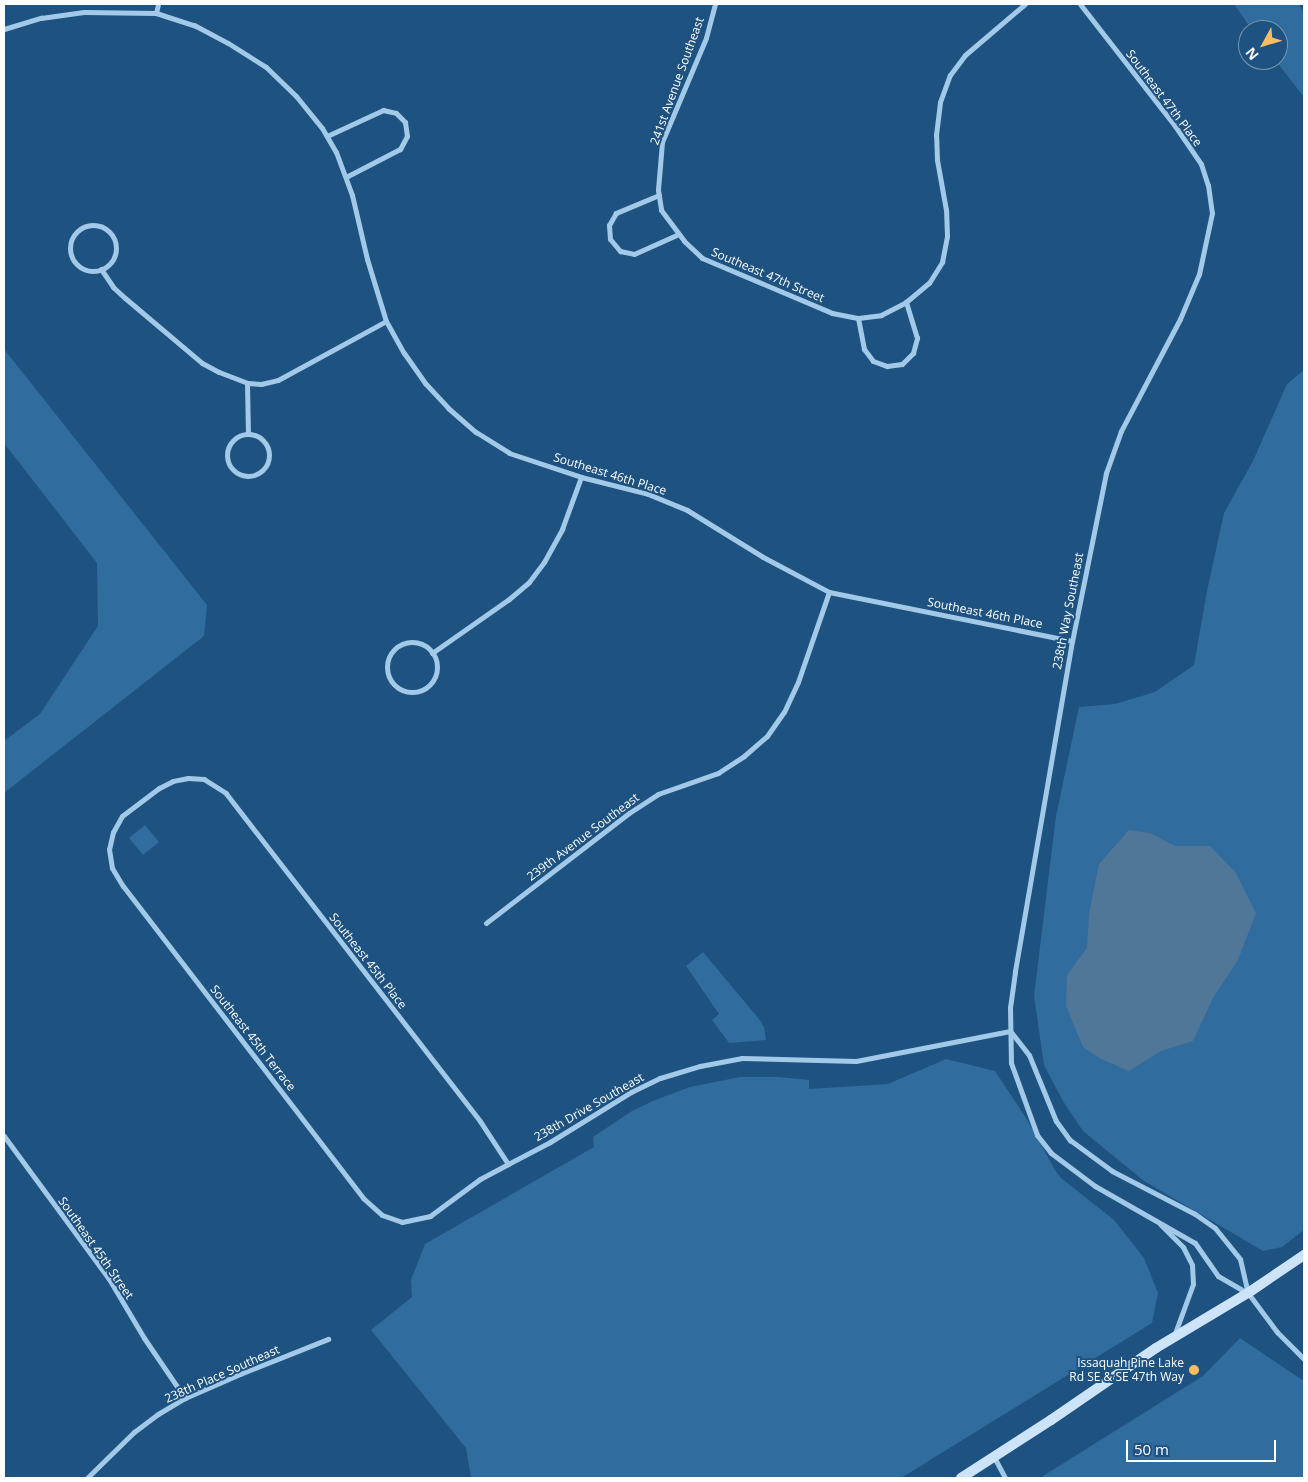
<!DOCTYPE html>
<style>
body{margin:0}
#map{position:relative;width:1308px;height:1482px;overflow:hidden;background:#1e5280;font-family:"Open Sans",sans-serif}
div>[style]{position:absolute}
.green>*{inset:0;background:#316c9e}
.water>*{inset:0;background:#507698}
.street>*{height:5px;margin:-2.5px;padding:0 2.5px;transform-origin:2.5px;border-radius:2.5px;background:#a2c9e8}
.street>.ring{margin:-2.5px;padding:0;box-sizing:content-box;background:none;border:5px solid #a2c9e8;border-radius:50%}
.secondary>*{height:10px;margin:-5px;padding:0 5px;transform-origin:5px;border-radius:5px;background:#cde3f7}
.dots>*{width:14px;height:14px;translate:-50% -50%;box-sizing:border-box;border:2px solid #1e5280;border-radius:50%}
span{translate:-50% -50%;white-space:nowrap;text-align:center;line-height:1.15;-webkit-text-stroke:4px #1e5280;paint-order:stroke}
.street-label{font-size:12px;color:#fff}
.poi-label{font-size:12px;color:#fff}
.right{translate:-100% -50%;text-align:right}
.frame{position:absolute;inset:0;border:5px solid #fff;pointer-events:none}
.north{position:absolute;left:1238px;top:20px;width:50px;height:50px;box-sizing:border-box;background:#1e5280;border:1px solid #7897b3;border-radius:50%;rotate:231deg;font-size:14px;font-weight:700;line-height:20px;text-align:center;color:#fff}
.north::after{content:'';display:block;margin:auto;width:18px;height:22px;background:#f8be61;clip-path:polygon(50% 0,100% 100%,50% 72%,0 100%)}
.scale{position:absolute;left:1126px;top:1440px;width:150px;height:22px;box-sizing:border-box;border:2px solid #fff;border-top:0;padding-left:6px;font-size:15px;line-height:18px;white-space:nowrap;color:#fff;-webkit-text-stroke:4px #1e5280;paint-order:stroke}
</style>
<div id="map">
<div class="green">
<i style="clip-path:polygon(1234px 4px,1298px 4px,1304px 12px,1304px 97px,1275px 60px,1278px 60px,1278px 30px,1252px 30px)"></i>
<i style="clip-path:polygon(4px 349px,207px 605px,204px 636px,4px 793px,4px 741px,40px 714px,98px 626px,97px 563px,4px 443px)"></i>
<i style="clip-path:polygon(1304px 370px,1304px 1230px,1282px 1247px,1263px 1251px,1144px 1181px,1083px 1131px,1063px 1101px,1044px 1065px,1034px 996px,1056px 816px,1079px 707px,1115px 704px,1155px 692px,1194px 665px,1207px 591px,1224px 513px,1253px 461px,1287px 384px)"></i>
<i style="clip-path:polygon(145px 825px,159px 842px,143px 855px,129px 838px)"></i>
<i style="clip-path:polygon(703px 952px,759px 1019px,764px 1027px,766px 1040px,729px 1043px,712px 1020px,719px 1014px,686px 966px)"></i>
<i style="clip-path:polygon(946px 1059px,995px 1071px,1028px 1121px,1055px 1170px,1061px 1178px,1114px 1220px,1144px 1258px,1158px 1293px,1152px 1323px,901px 1478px,471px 1478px,466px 1448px,371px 1330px,412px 1297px,411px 1280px,425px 1244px,594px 1147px,593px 1137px,632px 1111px,655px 1100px,690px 1087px,740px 1077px,779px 1077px,809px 1080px,809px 1089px,888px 1084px)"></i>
<i style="clip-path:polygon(1240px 1338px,1304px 1381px,1304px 1478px,1043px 1478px,1043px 1476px,1203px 1376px)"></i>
</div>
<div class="water">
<i style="clip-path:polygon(1129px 830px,1150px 833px,1175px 846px,1210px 846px,1236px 873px,1256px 913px,1238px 960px,1213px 998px,1193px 1041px,1161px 1051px,1129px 1071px,1099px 1058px,1083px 1047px,1066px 1006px,1067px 975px,1087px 948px,1089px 914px,1099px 864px)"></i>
</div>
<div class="street">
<i style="left:715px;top:4px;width:35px;rotate:105deg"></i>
<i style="left:706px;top:38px;width:113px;rotate:112.9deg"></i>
<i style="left:662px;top:142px;width:48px;rotate:94.8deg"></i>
<i style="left:658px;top:190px;width:20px;rotate:81deg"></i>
<i style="left:661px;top:210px;width:39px;rotate:53deg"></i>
<i style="left:684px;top:241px;width:25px;rotate:43deg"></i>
<i style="left:702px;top:258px;width:141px;rotate:22.9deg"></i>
<i style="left:832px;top:313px;width:26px;rotate:11deg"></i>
<i style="left:858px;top:318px;width:23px;rotate:-7deg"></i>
<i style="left:881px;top:315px;width:28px;rotate:-27deg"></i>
<i style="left:906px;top:302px;width:30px;rotate:-40deg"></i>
<i style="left:929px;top:283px;width:25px;rotate:-58deg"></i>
<i style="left:942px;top:262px;width:26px;rotate:-79deg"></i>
<i style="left:947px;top:236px;width:26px;rotate:-92deg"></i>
<i style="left:946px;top:210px;width:51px;rotate:-100.2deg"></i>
<i style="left:937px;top:160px;width:25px;rotate:-92deg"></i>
<i style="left:936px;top:135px;width:33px;rotate:-83deg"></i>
<i style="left:940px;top:102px;width:29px;rotate:-70deg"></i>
<i style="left:950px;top:75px;width:25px;rotate:-53deg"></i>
<i style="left:965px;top:55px;width:79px;rotate:-40.4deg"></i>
<i style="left:1080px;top:4px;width:155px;rotate:52.1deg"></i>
<i style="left:1175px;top:126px;width:46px;rotate:55.6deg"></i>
<i style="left:1201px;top:164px;width:22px;rotate:72deg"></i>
<i style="left:1208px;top:185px;width:28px;rotate:82deg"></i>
<i style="left:1212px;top:213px;width:62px;rotate:102deg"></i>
<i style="left:1199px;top:274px;width:49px;rotate:112.9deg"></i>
<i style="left:1180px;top:319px;width:127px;rotate:117.8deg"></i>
<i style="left:1121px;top:431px;width:45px;rotate:109.7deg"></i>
<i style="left:1106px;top:473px;width:171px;rotate:101.4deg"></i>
<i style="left:1072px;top:641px;width:336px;rotate:99.8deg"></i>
<i style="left:1015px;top:972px;width:35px;rotate:98deg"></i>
<i style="left:1010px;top:1007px;width:56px;rotate:89deg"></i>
<i style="left:1011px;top:1063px;width:77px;rotate:70.1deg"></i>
<i style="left:1037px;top:1135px;width:23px;rotate:52deg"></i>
<i style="left:1051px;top:1153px;width:55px;rotate:36.9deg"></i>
<i style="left:1095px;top:1186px;width:115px;rotate:29.7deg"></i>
<i style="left:1195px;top:1243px;width:40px;rotate:55.1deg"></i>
<i style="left:1218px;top:1276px;width:34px;rotate:30deg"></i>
<i style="left:1248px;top:1293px;width:49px;rotate:53.4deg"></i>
<i style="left:1277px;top:1332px;width:38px;rotate:45deg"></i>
<i style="left:156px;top:13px;width:9px;rotate:-77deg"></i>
<i style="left:4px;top:29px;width:39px;rotate:-17deg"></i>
<i style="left:41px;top:18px;width:43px;rotate:-7.9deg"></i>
<i style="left:84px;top:12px;width:72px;rotate:0.8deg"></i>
<i style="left:156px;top:13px;width:40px;rotate:18deg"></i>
<i style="left:194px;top:25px;width:38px;rotate:28deg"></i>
<i style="left:228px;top:43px;width:45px;rotate:32.3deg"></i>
<i style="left:266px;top:67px;width:42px;rotate:44deg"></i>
<i style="left:296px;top:96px;width:41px;rotate:50.9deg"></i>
<i style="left:322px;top:128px;width:28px;rotate:60deg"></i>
<i style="left:336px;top:152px;width:46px;rotate:69.6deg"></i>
<i style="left:352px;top:195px;width:66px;rotate:76.8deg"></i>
<i style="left:367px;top:259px;width:65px;rotate:73deg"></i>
<i style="left:386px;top:321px;width:37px;rotate:61deg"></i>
<i style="left:404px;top:353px;width:37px;rotate:55deg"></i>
<i style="left:425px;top:383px;width:34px;rotate:47deg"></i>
<i style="left:448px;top:408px;width:37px;rotate:41deg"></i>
<i style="left:476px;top:432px;width:39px;rotate:32deg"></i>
<i style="left:509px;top:453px;width:76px;rotate:18.4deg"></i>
<i style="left:581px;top:477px;width:69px;rotate:14.2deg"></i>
<i style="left:648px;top:494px;width:42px;rotate:22.3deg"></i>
<i style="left:687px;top:510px;width:89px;rotate:31.7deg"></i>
<i style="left:763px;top:557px;width:75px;rotate:27.9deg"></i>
<i style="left:829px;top:592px;width:248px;rotate:11.4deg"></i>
<i style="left:327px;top:136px;width:62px;rotate:-24.9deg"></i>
<i style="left:383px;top:110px;width:13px;rotate:13deg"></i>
<i style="left:396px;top:113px;width:13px;rotate:45deg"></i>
<i style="left:405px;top:122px;width:14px;rotate:82deg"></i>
<i style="left:407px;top:136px;width:15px;rotate:118deg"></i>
<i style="left:400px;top:149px;width:61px;rotate:152.6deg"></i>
<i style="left:659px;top:195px;width:47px;rotate:157.3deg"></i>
<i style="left:616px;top:213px;width:14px;rotate:120deg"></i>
<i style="left:609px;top:225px;width:14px;rotate:86deg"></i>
<i style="left:610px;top:239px;width:16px;rotate:50deg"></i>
<i style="left:620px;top:251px;width:14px;rotate:12deg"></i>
<i style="left:634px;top:254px;width:49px;rotate:-24deg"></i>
<i class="ring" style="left:70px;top:225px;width:41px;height:41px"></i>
<i style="left:101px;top:269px;width:22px;rotate:56deg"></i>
<i style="left:113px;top:287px;width:16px;rotate:43deg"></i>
<i style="left:125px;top:298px;width:101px;rotate:40.2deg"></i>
<i style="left:202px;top:363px;width:19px;rotate:28deg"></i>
<i style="left:219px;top:372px;width:30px;rotate:21deg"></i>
<i style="left:247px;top:383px;width:14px;rotate:4deg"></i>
<i style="left:261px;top:384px;width:17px;rotate:-13deg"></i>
<i style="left:278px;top:380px;width:123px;rotate:-28.6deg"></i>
<i style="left:858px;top:318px;width:32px;rotate:79deg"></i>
<i style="left:864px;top:349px;width:15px;rotate:53deg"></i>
<i style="left:873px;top:361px;width:15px;rotate:20deg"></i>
<i style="left:887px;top:366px;width:15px;rotate:-8deg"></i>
<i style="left:902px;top:364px;width:16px;rotate:-45deg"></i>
<i style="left:913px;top:353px;width:16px;rotate:-75deg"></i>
<i style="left:917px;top:338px;width:38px;rotate:-107deg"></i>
<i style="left:247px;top:383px;width:51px;rotate:88.9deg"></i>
<i class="ring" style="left:227px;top:434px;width:37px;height:37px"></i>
<i class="ring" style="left:387px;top:642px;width:45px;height:45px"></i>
<i style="left:432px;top:653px;width:94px;rotate:-35deg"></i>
<i style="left:509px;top:599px;width:26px;rotate:-40deg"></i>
<i style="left:529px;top:582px;width:25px;rotate:-53deg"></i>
<i style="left:544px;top:562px;width:38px;rotate:-61deg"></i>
<i style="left:562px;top:529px;width:55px;rotate:-69.9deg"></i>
<i style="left:486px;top:923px;width:180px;rotate:-37.6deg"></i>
<i style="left:629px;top:813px;width:35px;rotate:-33deg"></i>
<i style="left:658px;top:794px;width:64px;rotate:-19.3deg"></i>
<i style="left:718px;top:773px;width:31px;rotate:-33deg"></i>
<i style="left:744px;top:756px;width:30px;rotate:-41deg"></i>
<i style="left:767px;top:736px;width:29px;rotate:-55deg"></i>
<i style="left:784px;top:712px;width:33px;rotate:-65deg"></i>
<i style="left:798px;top:682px;width:95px;rotate:-71deg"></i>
<i style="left:1011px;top:1032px;width:29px;rotate:52deg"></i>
<i style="left:1029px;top:1055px;width:71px;rotate:67.8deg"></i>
<i style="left:1056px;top:1121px;width:24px;rotate:54deg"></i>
<i style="left:1070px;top:1140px;width:52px;rotate:36.4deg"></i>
<i style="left:1112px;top:1171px;width:93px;rotate:27.4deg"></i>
<i style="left:1195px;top:1214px;width:24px;rotate:35deg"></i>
<i style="left:1215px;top:1228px;width:40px;rotate:51deg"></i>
<i style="left:1240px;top:1259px;width:35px;rotate:77deg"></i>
<i style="left:4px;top:1136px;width:177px;rotate:53.7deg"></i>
<i style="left:109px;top:1279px;width:69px;rotate:59.3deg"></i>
<i style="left:144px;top:1338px;width:73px;rotate:55.7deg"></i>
<i style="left:508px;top:1164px;width:51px;rotate:-123.1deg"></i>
<i style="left:480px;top:1121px;width:415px;rotate:-127.8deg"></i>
<i style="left:226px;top:793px;width:26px;rotate:-148deg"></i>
<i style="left:204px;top:779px;width:16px;rotate:-176deg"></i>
<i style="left:188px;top:778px;width:15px;rotate:169deg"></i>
<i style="left:173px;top:781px;width:16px;rotate:153deg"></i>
<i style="left:159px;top:788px;width:46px;rotate:142.9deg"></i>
<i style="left:122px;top:816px;width:18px;rotate:119deg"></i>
<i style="left:113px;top:832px;width:17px;rotate:103deg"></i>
<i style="left:109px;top:849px;width:19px;rotate:81deg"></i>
<i style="left:112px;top:868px;width:21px;rotate:59deg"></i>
<i style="left:123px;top:886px;width:394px;rotate:52.4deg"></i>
<i style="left:363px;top:1198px;width:25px;rotate:42deg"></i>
<i style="left:382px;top:1215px;width:21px;rotate:19deg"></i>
<i style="left:402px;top:1222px;width:29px;rotate:-12deg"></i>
<i style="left:430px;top:1216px;width:62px;rotate:-36.5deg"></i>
<i style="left:480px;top:1179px;width:32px;rotate:-28deg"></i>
<i style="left:508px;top:1164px;width:47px;rotate:-27.6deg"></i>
<i style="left:550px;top:1142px;width:95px;rotate:-31.7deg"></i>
<i style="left:631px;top:1092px;width:32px;rotate:-26deg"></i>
<i style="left:660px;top:1078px;width:42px;rotate:-16.7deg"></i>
<i style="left:700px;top:1066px;width:43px;rotate:-10.8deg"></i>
<i style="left:742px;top:1058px;width:114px;rotate:1.5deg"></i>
<i style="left:856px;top:1061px;width:157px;rotate:-11deg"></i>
<i style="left:1160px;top:1224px;width:33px;rotate:45deg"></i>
<i style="left:1183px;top:1247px;width:20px;rotate:63deg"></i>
<i style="left:1192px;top:1265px;width:19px;rotate:87deg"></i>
<i style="left:1193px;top:1284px;width:55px;rotate:110.1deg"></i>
<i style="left:994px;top:1457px;width:24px;rotate:62deg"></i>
<i style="left:87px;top:1478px;width:66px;rotate:-44.4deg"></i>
<i style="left:134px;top:1432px;width:30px;rotate:-37deg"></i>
<i style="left:158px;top:1414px;width:31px;rotate:-31deg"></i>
<i style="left:185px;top:1398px;width:60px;rotate:-23.6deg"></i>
<i style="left:240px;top:1374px;width:95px;rotate:-21.7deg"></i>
</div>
<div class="secondary">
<i style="left:961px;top:1478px;width:107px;rotate:-32.8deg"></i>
<i style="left:1051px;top:1420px;width:127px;rotate:-34.4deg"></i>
<i style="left:1156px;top:1348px;width:107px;rotate:-30.9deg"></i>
<i style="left:1248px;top:1293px;width:68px;rotate:-34.2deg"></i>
</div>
<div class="dots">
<i style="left:1194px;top:1370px;background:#f8be61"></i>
</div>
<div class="street-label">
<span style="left:677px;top:81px;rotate:-70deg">241st Avenue Southeast</span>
<span style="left:1164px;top:98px;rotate:53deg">Southeast 47th Place</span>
<span style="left:768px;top:275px;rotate:23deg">Southeast 47th Street</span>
<span style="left:610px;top:474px;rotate:17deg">Southeast 46th Place</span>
<span style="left:1068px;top:611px;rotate:-79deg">238th Way Southeast</span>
<span style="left:985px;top:613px;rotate:11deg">Southeast 46th Place</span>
<span style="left:583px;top:837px;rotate:-37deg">239th Avenue Southeast</span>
<span style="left:368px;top:961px;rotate:52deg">Southeast 45th Place</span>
<span style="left:253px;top:1038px;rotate:52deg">Southeast 45th Terrace</span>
<span style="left:589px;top:1107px;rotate:-30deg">238th Drive Southeast</span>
<span style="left:96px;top:1248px;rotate:55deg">Southeast 45th Street</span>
<span style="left:222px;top:1374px;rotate:-24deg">238th Place Southeast</span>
</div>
<div class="poi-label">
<span class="right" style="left:1184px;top:1370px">Issaquah Pine Lake<br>Rd SE &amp; SE 47th Way</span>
</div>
<div class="frame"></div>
<div class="north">N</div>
<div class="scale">50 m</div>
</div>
